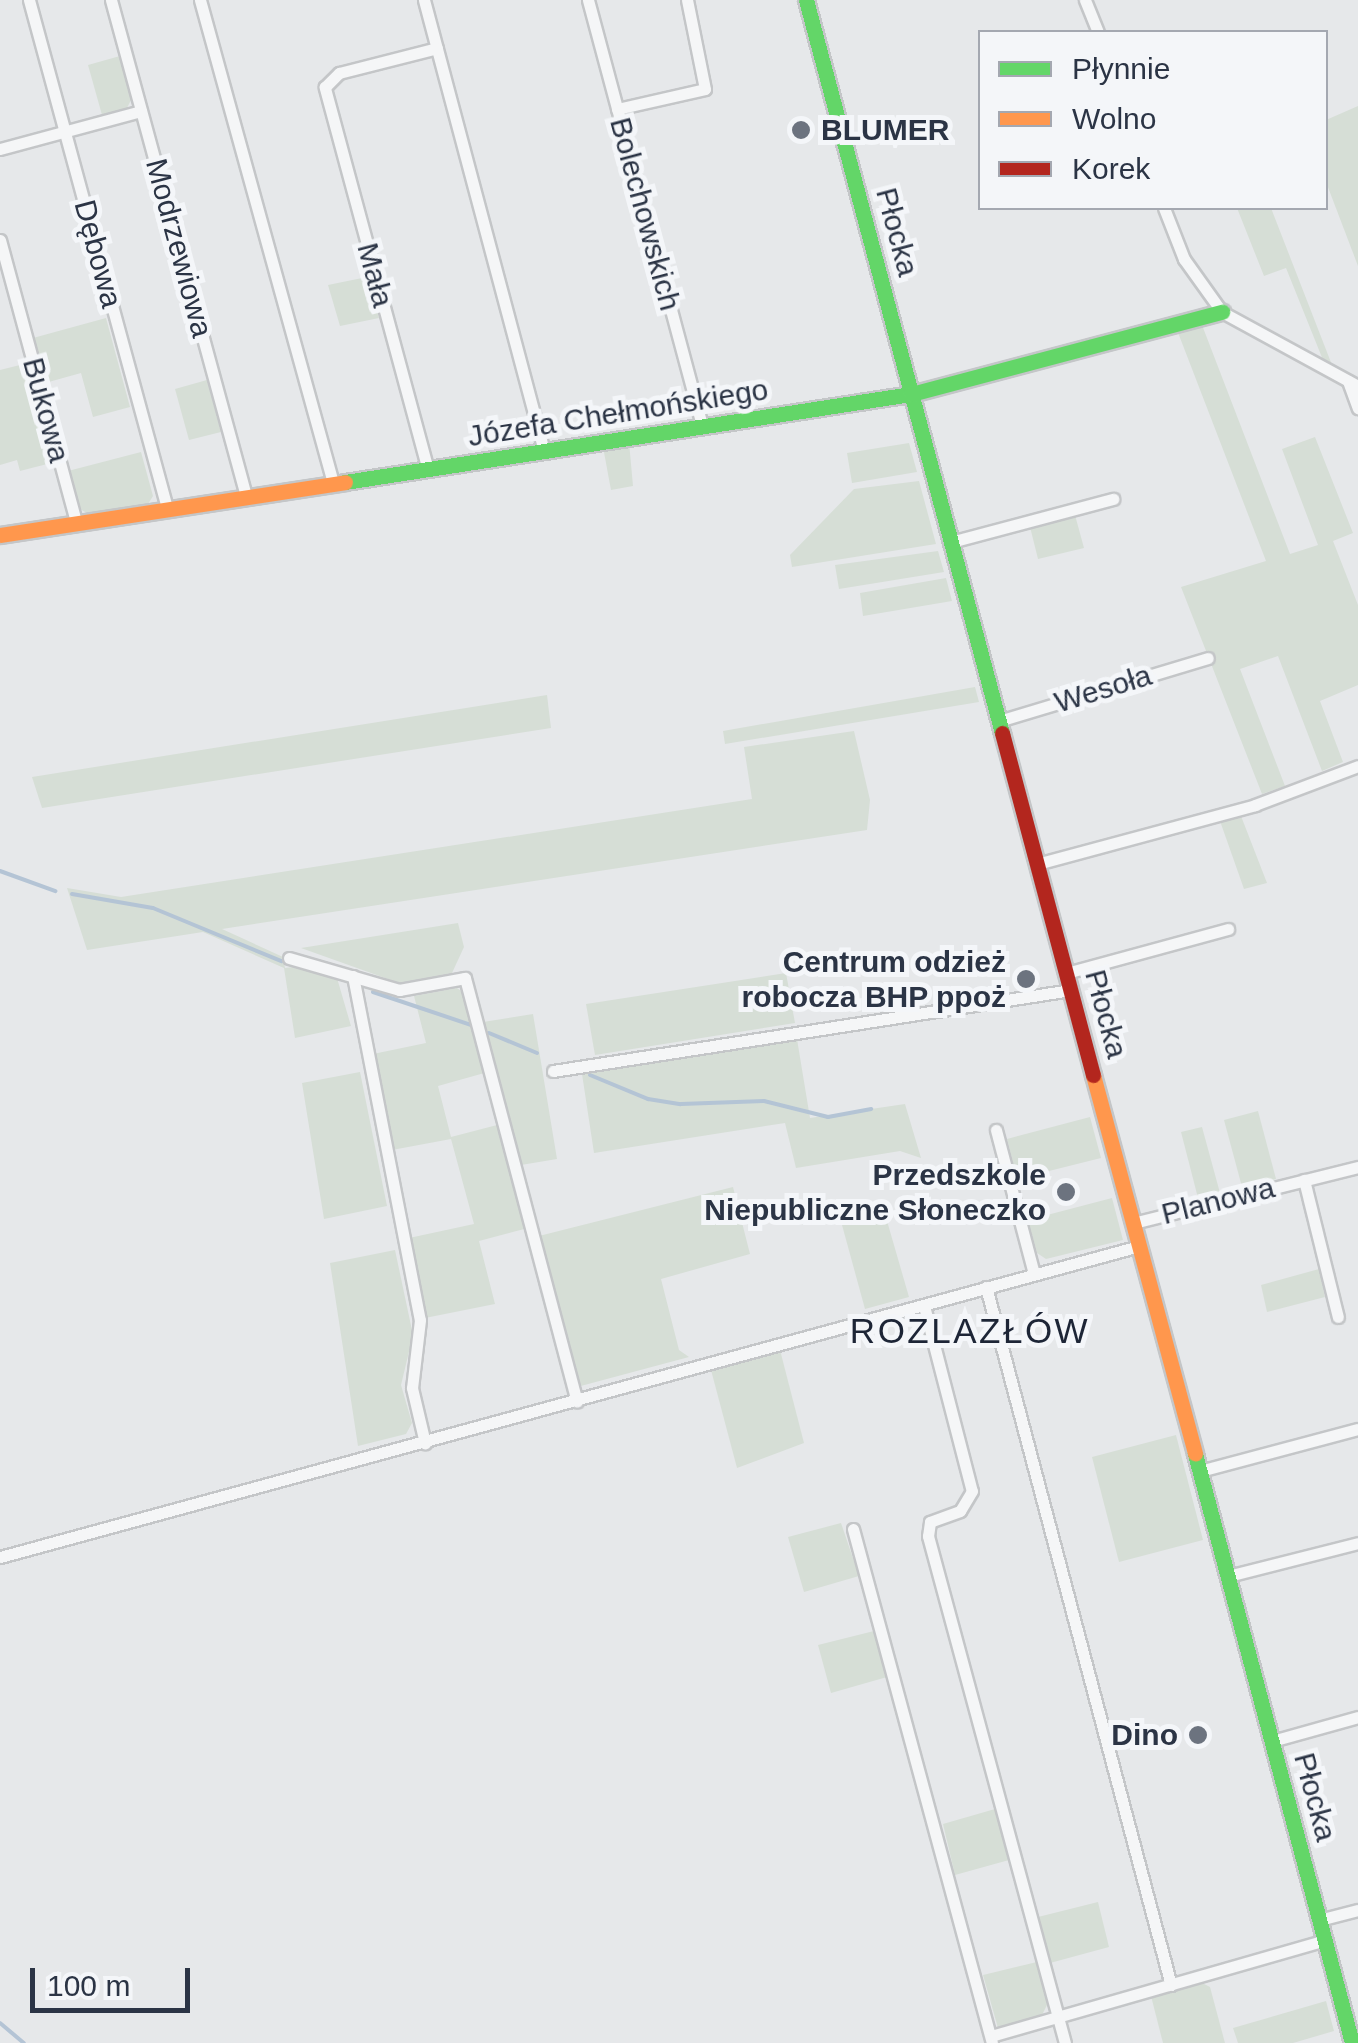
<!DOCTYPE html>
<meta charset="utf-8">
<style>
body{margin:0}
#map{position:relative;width:1358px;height:2043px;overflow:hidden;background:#e6e8ea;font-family:Helvetica,sans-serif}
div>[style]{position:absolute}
.green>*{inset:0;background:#d6ded6}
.stream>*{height:4px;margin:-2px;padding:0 2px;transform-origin:2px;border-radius:2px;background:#b4c4d5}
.roads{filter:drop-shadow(2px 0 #c4c6c8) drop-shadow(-2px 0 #c4c6c8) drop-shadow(0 2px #c4c6c8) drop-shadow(0 -2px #c4c6c8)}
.street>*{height:11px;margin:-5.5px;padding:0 5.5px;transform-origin:5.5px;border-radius:5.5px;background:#f5f6f7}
.fast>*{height:15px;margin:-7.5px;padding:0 7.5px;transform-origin:7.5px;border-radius:7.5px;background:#63d668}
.slow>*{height:15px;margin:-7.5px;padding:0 7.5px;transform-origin:7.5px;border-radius:7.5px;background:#ff974d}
.jam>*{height:15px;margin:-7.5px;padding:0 7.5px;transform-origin:7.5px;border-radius:7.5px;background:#b3261e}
.dots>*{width:28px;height:28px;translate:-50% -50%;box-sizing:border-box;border:5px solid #f4f6f9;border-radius:50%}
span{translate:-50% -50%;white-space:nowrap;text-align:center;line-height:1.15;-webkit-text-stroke:10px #f4f6f9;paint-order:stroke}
.poi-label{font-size:30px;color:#2b3445;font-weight:700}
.left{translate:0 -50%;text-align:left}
.right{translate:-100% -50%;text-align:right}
.street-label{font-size:30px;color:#2b3445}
.quarter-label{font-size:35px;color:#1d2536;letter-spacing:2.5px}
.legend{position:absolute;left:978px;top:30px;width:350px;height:180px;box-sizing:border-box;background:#f4f6f9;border:2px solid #a4a8b1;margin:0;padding:12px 18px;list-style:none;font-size:30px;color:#2b3445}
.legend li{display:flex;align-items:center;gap:20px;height:50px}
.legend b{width:50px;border:2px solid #a4a8b1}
.scale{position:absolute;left:30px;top:1968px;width:160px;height:45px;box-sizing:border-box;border:5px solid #2b3445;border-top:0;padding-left:12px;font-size:30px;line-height:35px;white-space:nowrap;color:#2b3445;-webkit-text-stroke:8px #f4f6f9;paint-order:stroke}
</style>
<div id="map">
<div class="green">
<i style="clip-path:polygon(120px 56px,131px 100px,127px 108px,102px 115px,88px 65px)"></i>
<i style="clip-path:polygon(1358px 106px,1358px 266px,1326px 182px,1326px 120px)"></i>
<i style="clip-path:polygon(1237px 208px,1271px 208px,1332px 365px,1323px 360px,1286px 268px,1264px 276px)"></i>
<i style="clip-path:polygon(367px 277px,379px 318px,340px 326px,328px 285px)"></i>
<i style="clip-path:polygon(106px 318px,130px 407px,93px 417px,81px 373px,45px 383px,33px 338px)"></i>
<i style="clip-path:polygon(1202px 325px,1290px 554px,1318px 545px,1282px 449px,1315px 437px,1353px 533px,1333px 541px,1358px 605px,1358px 685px,1320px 701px,1343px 762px,1322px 771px,1278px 656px,1240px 669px,1285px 786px,1262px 794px,1181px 587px,1266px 561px,1177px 330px)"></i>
<i style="clip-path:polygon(24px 364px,51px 463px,20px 471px,17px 460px,0 465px,0 370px)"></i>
<i style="clip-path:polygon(207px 380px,221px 432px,189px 440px,175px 389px)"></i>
<i style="clip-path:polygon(629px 442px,633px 486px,611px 490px,603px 447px)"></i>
<i style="clip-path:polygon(909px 443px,917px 472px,852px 483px,847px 453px)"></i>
<i style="clip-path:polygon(141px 452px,153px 496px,148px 504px,87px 513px,78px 508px,68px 471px)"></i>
<i style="clip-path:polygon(919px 481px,936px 544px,792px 567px,790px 555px,854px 489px)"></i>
<i style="clip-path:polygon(1075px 515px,1084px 548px,1038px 559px,1030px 527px)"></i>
<i style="clip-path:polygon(938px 551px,944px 572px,839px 589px,835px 565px)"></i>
<i style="clip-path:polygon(946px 578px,952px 601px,863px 616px,860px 593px)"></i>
<i style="clip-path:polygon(975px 687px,979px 702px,725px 744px,723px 731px)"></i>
<i style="clip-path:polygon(547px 695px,551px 728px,42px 808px,32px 777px)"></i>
<i style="clip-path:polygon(854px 731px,870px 800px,867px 830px,222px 929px,283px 957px,285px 968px,301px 966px,337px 978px,351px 1026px,295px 1038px,284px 968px,203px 932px,87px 950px,67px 888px,121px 897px,752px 799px,744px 747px)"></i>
<i style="clip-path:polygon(1241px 816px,1267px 883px,1244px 889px,1220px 821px)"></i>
<i style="clip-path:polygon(458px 923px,464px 947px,452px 973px,399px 983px,301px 948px)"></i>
<i style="clip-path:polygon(786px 973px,795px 1023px,595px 1055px,586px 1004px)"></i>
<i style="clip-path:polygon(457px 988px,468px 996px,488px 1072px,438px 1086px,451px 1137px,501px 1124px,528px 1228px,479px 1241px,495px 1304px,425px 1318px,409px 1238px,474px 1224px,451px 1139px,392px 1150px,373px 1054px,426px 1043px,414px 996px)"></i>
<i style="clip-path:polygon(533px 1014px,557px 1159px,521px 1165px,483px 1022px)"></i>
<i style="clip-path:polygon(797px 1039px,810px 1118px,905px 1104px,921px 1158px,900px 1151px,796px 1168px,785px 1123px,594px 1153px,582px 1074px)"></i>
<i style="clip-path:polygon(360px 1072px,387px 1206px,324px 1219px,302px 1083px)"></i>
<i style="clip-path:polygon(1258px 1111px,1276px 1179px,1242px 1187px,1224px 1120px)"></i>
<i style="clip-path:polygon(1090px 1117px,1101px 1158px,1017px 1179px,1007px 1139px)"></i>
<i style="clip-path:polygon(1202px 1127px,1220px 1193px,1198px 1198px,1181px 1132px)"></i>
<i style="clip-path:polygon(733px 1187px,750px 1254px,661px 1279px,679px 1350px,689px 1357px,577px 1387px,539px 1236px)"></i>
<i style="clip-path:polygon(1112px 1198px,1123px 1240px,1046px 1259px,1037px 1253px,1028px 1220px)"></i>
<i style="clip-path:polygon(885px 1214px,909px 1297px,865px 1309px,842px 1225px)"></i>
<i style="clip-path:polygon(395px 1250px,413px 1335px,401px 1385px,412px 1423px,406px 1434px,358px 1446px,330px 1263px)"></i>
<i style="clip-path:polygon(1319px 1269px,1325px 1297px,1267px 1312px,1261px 1285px)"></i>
<i style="clip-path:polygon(780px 1350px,804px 1443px,737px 1468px,711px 1370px)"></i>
<i style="clip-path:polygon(1176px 1435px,1203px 1540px,1119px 1562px,1092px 1457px)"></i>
<i style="clip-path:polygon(841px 1523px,859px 1576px,804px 1592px,788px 1537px)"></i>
<i style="clip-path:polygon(874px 1631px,887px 1677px,831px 1693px,818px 1645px)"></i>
<i style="clip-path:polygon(995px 1809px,1009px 1860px,955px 1875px,943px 1824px)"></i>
<i style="clip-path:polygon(1098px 1902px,1109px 1947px,1050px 1963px,1038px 1917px)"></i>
<i style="clip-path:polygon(1037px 1962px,1048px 2003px,1042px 2015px,998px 2028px,983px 1975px)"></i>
<i style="clip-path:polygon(1200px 1982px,1210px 1987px,1225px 2043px,1163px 2043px,1151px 1996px)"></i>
<i style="clip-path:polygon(1326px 2001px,1334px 2031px,1293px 2043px,1238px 2043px,1233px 2028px)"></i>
</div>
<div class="stream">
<i style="left:0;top:871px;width:59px;rotate:20deg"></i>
<i style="left:72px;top:894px;width:82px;rotate:9.8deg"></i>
<i style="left:153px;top:908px;width:139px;rotate:22.5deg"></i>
<i style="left:373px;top:992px;width:103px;rotate:18.6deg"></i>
<i style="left:489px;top:1033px;width:52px;rotate:22.6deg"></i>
<i style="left:590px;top:1075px;width:63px;rotate:22.5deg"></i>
<i style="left:648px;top:1099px;width:33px;rotate:9deg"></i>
<i style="left:681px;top:1104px;width:83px;rotate:-2.1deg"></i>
<i style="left:764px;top:1101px;width:66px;rotate:14deg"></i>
<i style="left:828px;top:1117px;width:44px;rotate:-10.5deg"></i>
<i style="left:0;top:2023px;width:31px;rotate:40deg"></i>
</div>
<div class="roads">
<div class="street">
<i style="left:29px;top:0;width:526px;rotate:74.8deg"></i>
<i style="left:111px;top:0;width:514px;rotate:74.77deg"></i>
<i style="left:200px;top:0;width:501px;rotate:74.6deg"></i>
<i style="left:424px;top:0;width:467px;rotate:75.1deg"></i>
<i style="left:588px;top:0;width:443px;rotate:75deg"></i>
<i style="left:1085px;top:0;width:35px;rotate:68deg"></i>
<i style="left:617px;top:109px;width:90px;rotate:-12.8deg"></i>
<i style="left:705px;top:89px;width:91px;rotate:-101.4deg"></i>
<i style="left:0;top:149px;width:146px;rotate:-15.1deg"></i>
<i style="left:1164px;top:208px;width:55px;rotate:68.6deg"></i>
<i style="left:1184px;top:259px;width:65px;rotate:54.4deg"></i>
<i style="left:1222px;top:312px;width:155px;rotate:28.6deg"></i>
<i style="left:0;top:240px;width:292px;rotate:74.9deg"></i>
<i style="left:1348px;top:381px;width:29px;rotate:70deg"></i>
<i style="left:428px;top:470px;width:397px;rotate:-105.1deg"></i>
<i style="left:325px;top:87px;width:20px;rotate:-45deg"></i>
<i style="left:339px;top:73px;width:101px;rotate:-14.3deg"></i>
<i style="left:951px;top:542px;width:168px;rotate:-14.9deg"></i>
<i style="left:999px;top:721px;width:218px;rotate:-16.8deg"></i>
<i style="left:1037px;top:864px;width:226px;rotate:-15.1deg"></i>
<i style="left:1255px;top:805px;width:110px;rotate:-20.7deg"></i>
<i style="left:289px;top:958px;width:115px;rotate:16.2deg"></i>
<i style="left:399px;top:990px;width:67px;rotate:-10.3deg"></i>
<i style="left:465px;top:978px;width:438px;rotate:75.2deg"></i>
<i style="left:1066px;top:973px;width:168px;rotate:-15.2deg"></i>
<i style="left:353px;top:976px;width:350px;rotate:79deg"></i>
<i style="left:420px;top:1320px;width:68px;rotate:96.7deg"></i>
<i style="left:412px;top:1388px;width:57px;rotate:76.7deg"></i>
<i style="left:553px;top:1071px;width:524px;rotate:-8.89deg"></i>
<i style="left:996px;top:1130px;width:149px;rotate:75.2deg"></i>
<i style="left:1304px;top:1180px;width:141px;rotate:76.1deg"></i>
<i style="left:1133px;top:1223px;width:232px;rotate:-14deg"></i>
<i style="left:986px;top:1287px;width:722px;rotate:75.16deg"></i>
<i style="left:924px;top:1306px;width:191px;rotate:75.5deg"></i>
<i style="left:972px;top:1491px;width:23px;rotate:121deg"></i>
<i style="left:960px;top:1511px;width:32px;rotate:160deg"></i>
<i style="left:930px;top:1522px;width:14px;rotate:98deg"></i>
<i style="left:928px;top:1536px;width:525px;rotate:74.88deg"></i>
<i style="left:1200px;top:1471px;width:163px;rotate:-14.9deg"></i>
<i style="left:853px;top:1529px;width:532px;rotate:74.87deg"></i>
<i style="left:0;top:1557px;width:1181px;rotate:-15.27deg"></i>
<i style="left:1228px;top:1576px;width:134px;rotate:-14.2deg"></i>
<i style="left:1272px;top:1741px;width:89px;rotate:-15.6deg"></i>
<i style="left:1319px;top:1920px;width:40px;rotate:-14.4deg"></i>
<i style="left:991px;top:2036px;width:348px;rotate:-16deg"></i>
</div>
<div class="fast">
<i style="left:806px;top:0;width:759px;rotate:75.03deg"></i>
<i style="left:345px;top:482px;width:573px;rotate:-8.84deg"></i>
<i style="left:911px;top:394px;width:322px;rotate:-14.8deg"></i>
<i style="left:1195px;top:1454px;width:610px;rotate:75.07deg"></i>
</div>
<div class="slow">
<i style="left:0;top:535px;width:349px;rotate:-8.7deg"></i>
<i style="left:1093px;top:1075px;width:392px;rotate:74.9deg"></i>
</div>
<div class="jam">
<i style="left:1002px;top:733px;width:354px;rotate:75.1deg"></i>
</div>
</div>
<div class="dots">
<i style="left:801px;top:130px;background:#6c737f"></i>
<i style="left:1026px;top:979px;background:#6c737f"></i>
<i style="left:1066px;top:1192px;background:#6c737f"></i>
<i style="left:1198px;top:1735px;background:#6c737f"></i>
</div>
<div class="poi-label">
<span class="left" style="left:821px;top:130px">BLUMER</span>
<span class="right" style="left:1006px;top:979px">Centrum odzież<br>robocza BHP ppoż</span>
<span class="right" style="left:1046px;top:1192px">Przedszkole<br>Niepubliczne Słoneczko</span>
<span class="right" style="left:1178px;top:1735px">Dino</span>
</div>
<div class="street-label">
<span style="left:645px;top:214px;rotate:75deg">Bolechowskich</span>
<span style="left:897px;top:232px;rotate:75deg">Płocka</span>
<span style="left:179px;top:248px;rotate:75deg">Modrzewiowa</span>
<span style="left:98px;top:254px;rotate:75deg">Dębowa</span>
<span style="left:375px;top:275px;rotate:75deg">Mała</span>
<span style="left:46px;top:410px;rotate:75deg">Bukowa</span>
<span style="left:618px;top:413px;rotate:-9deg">Józefa Chełmońskiego</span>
<span style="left:1103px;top:689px;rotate:-17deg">Wesoła</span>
<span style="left:1106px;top:1014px;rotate:75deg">Płocka</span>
<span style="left:1218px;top:1201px;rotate:-14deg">Planowa</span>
<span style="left:1315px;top:1797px;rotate:75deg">Płocka</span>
</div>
<div class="quarter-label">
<span style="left:970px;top:1331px">ROZLAZŁÓW</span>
</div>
<ul class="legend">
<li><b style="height:12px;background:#63d668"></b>Płynnie</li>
<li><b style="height:12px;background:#ff974d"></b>Wolno</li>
<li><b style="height:12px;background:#b3261e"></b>Korek</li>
</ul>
<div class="scale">100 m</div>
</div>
